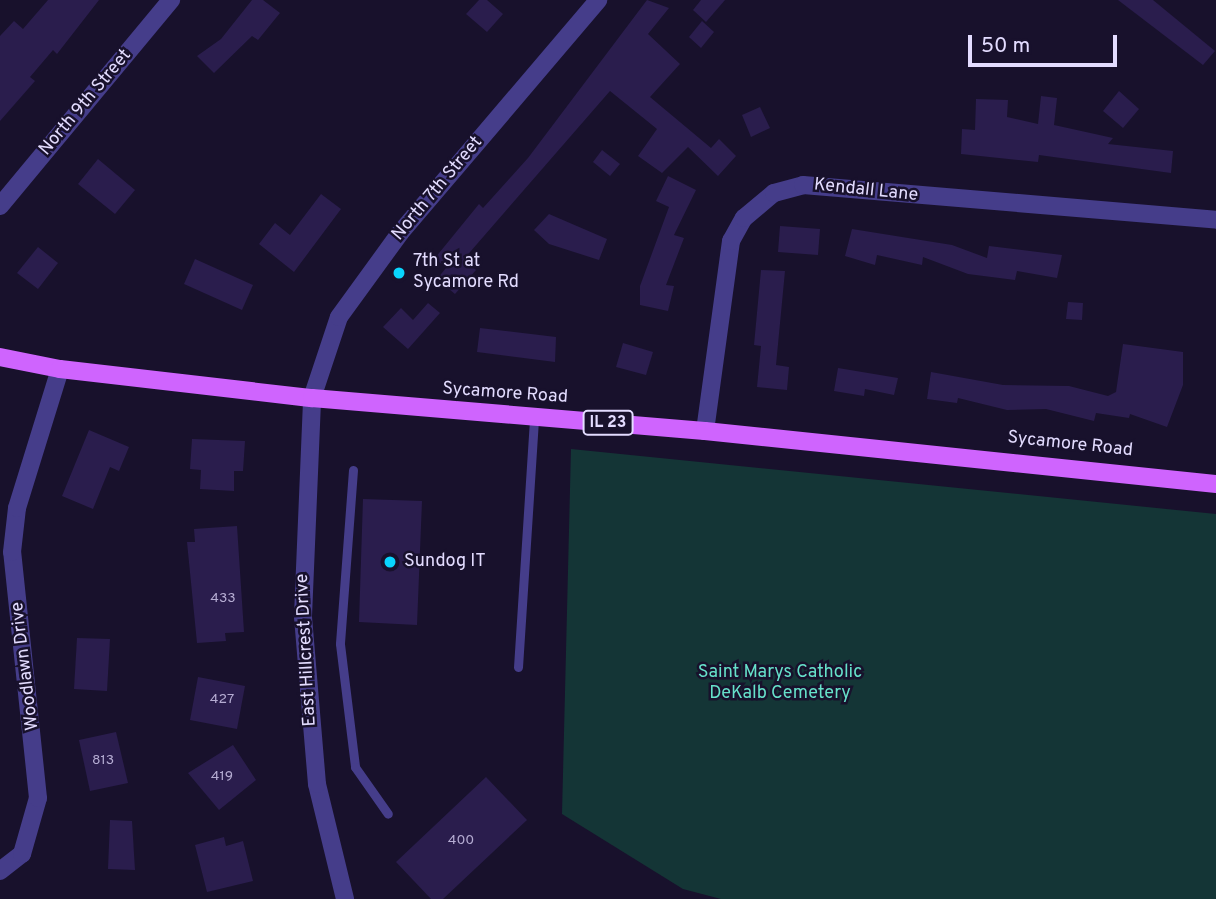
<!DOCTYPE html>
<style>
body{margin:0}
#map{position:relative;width:1216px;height:899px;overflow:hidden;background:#18112c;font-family:Overpass,sans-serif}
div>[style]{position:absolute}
.green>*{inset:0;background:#143536}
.building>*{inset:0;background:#2a1d4d}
.service>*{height:9px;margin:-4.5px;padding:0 4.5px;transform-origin:4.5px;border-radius:4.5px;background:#453d8a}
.minor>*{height:18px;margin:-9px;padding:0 9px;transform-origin:9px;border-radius:9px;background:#453d8a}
.tertiary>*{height:18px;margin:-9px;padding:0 9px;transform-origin:9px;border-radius:9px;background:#453d8a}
.primary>*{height:18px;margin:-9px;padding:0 9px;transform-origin:9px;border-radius:9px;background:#cf64fe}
.dots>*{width:19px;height:19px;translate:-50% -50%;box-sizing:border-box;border:4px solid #18112c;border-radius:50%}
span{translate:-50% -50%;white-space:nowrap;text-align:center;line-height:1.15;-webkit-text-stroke:5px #18112c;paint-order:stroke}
.number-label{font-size:14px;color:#b5acd2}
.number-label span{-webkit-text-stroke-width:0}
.shield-label span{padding:2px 5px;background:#18112c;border:2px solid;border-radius:5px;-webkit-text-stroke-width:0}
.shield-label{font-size:16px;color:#e3dcff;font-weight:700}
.street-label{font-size:18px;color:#e3dcff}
.poi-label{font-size:18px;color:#e3dcff}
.left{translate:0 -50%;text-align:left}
.park-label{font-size:18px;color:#66e1ca}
.scale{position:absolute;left:968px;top:35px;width:149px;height:32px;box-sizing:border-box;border:4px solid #e3dcff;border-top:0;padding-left:9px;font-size:21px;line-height:24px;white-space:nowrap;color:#e3dcff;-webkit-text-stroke:5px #18112c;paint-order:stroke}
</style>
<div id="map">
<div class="green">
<i style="clip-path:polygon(571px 449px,1216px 514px,1216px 899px,721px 899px,683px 889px,562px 814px)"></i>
</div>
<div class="building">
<i style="clip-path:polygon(48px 0,99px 0,57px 54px,53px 50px,30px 77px,35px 81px,0 121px,0 36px,14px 21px,23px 29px)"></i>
<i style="clip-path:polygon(252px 0,263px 0,280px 13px,258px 40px,252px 36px,214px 73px,197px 56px,221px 39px)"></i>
<i style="clip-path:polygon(479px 0,487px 0,503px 14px,487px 32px,466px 14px)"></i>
<i style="clip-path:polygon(647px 0,669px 8px,648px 34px,680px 64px,650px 97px,711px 148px,719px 139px,736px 156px,718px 176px,688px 147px,662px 173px,638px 156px,657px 129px,610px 91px,464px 259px,476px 270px,455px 294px,437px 279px,446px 268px,435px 258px,479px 204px,483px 208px,528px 158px)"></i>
<i style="clip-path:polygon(701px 0,725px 0,706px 22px,693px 10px)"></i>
<i style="clip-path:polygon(1118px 0,1153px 0,1215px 51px,1203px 65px)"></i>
<i style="clip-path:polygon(702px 21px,714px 32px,701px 48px,689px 37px)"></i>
<i style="clip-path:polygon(1119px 91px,1139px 109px,1123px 128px,1103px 111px)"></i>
<i style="clip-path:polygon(1041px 96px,1057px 98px,1054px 125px,1113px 138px,1108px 144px,1173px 151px,1171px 173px,1039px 155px,1038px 162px,961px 154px,962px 129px,975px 130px,976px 99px,1008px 100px,1007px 117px,1038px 124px)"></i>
<i style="clip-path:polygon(760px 107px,770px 128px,751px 137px,742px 115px)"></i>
<i style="clip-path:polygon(602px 150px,620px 164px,610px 176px,593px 162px)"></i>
<i style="clip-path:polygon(98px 159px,135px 190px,115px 214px,78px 184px)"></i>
<i style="clip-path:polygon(668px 176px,696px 190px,674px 235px,684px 238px,666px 285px,674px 286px,668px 311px,640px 305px,640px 286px,669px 207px,656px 201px)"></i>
<i style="clip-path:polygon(321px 194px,341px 209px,294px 272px,259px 244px,275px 223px,290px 235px)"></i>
<i style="clip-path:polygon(549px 214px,607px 239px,599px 260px,549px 244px,534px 230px)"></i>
<i style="clip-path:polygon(780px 226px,820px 229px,818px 255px,778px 252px)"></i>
<i style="clip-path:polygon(852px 229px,952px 245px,987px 258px,989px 246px,1062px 255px,1057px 278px,1017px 271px,1015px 280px,968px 274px,923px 257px,922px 265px,877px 255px,875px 265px,845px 256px)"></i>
<i style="clip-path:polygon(38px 247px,58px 263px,38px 289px,17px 273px)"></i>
<i style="clip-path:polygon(195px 259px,253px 285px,242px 310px,184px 284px)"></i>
<i style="clip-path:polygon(761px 270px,785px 271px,776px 365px,789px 367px,787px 390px,757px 387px,761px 346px,754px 345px)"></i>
<i style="clip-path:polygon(1068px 302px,1083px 303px,1082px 320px,1066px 319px)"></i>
<i style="clip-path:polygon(428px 303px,440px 313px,408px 349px,383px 327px,401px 308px,413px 320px)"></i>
<i style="clip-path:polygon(480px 328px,556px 337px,555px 362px,477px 352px)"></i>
<i style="clip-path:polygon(623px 343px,653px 352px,646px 375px,616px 367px)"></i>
<i style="clip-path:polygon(1123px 344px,1183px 352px,1183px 385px,1167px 427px,1130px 414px,1129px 418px,1096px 413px,1094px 421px,1046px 409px,1007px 410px,958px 398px,957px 403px,927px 399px,931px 372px,1003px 385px,1069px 386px,1108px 396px,1116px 392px)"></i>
<i style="clip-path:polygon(838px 368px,898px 378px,894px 395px,865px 389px,864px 396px,834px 391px)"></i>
<i style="clip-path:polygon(89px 430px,129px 447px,119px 471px,110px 467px,93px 509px,62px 496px)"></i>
<i style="clip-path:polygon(192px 439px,245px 441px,243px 471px,234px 471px,234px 491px,200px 489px,201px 470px,190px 469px)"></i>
<i style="clip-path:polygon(363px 499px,422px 501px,417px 625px,359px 622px)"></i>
<i style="clip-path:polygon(237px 526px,244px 632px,225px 633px,226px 641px,197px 643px,187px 542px,195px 542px,194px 529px)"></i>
<i style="clip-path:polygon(77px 638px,110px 639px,107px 691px,74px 689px)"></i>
<i style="clip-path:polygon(198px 677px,245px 686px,237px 729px,190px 720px)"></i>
<i style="clip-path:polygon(116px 732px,128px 783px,90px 791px,79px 740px)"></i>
<i style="clip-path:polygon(233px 745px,256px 780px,219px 810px,188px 773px)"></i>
<i style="clip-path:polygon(486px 777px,527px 820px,443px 899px,431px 899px,396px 862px)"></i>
<i style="clip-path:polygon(110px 820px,132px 821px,135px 870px,108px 869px)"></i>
<i style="clip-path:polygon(224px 837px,226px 846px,243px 841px,253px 881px,207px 892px,195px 845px)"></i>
</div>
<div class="service">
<i style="left:353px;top:470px;width:174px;rotate:94.3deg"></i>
<i style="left:340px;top:644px;width:124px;rotate:83deg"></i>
<i style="left:355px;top:767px;width:57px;rotate:54.9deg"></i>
<i style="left:518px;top:667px;width:251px;rotate:-86.3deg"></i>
</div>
<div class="minor">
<i style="left:0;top:206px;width:268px;rotate:-50.3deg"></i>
<i style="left:705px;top:431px;width:192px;rotate:-82.2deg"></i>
<i style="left:731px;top:241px;width:26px;rotate:-61deg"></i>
<i style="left:744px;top:218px;width:39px;rotate:-40deg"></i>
<i style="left:774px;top:193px;width:30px;rotate:-15deg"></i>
<i style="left:803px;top:185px;width:414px;rotate:4.8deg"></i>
<i style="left:0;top:871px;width:28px;rotate:-38deg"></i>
<i style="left:22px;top:854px;width:58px;rotate:-74.1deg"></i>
<i style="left:38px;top:798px;width:247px;rotate:-96deg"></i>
<i style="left:12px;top:552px;width:44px;rotate:-83.5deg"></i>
<i style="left:17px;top:508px;width:145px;rotate:-72.8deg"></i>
</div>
<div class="tertiary">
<i style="left:345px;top:899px;width:118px;rotate:-103.7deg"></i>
<i style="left:317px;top:784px;width:169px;rotate:-94.8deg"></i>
<i style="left:303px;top:616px;width:218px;rotate:-87.6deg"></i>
<i style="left:312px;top:398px;width:85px;rotate:-71.6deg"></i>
<i style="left:339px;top:317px;width:104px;rotate:-54deg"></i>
<i style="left:400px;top:233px;width:306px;rotate:-49.6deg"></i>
</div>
<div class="primary">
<i style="left:0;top:357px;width:61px;rotate:11.3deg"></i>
<i style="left:60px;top:369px;width:254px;rotate:6.6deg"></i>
<i style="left:312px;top:398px;width:394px;rotate:4.8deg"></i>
<i style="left:705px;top:431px;width:514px;rotate:5.92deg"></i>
</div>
<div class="dots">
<i style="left:399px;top:273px;background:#09d5fe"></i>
<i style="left:390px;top:562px;background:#09d5fe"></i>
</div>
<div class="number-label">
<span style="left:223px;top:599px">433</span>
<span style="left:222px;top:700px">427</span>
<span style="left:103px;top:761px">813</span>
<span style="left:222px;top:777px">419</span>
<span style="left:461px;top:841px">400</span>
</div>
<div class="shield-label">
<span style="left:608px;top:423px">IL 23</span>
</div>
<div class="street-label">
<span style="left:86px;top:103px;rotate:-50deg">North 9th Street</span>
<span style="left:438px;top:189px;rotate:-50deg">North 7th Street</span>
<span style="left:866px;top:191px;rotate:6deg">Kendall Lane</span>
<span style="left:505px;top:394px;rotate:4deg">Sycamore Road</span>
<span style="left:1070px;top:445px;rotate:6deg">Sycamore Road</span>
<span style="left:307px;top:650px;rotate:-93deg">East Hillcrest Drive</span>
<span style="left:26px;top:666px;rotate:-97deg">Woodlawn Drive</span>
</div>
<div class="poi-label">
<span class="left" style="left:413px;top:273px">7th St at<br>Sycamore Rd</span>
<span class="left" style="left:404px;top:562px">Sundog IT</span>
</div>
<div class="park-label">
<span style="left:780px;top:684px">Saint Marys Catholic<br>DeKalb Cemetery</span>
</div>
<div class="scale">50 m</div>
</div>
